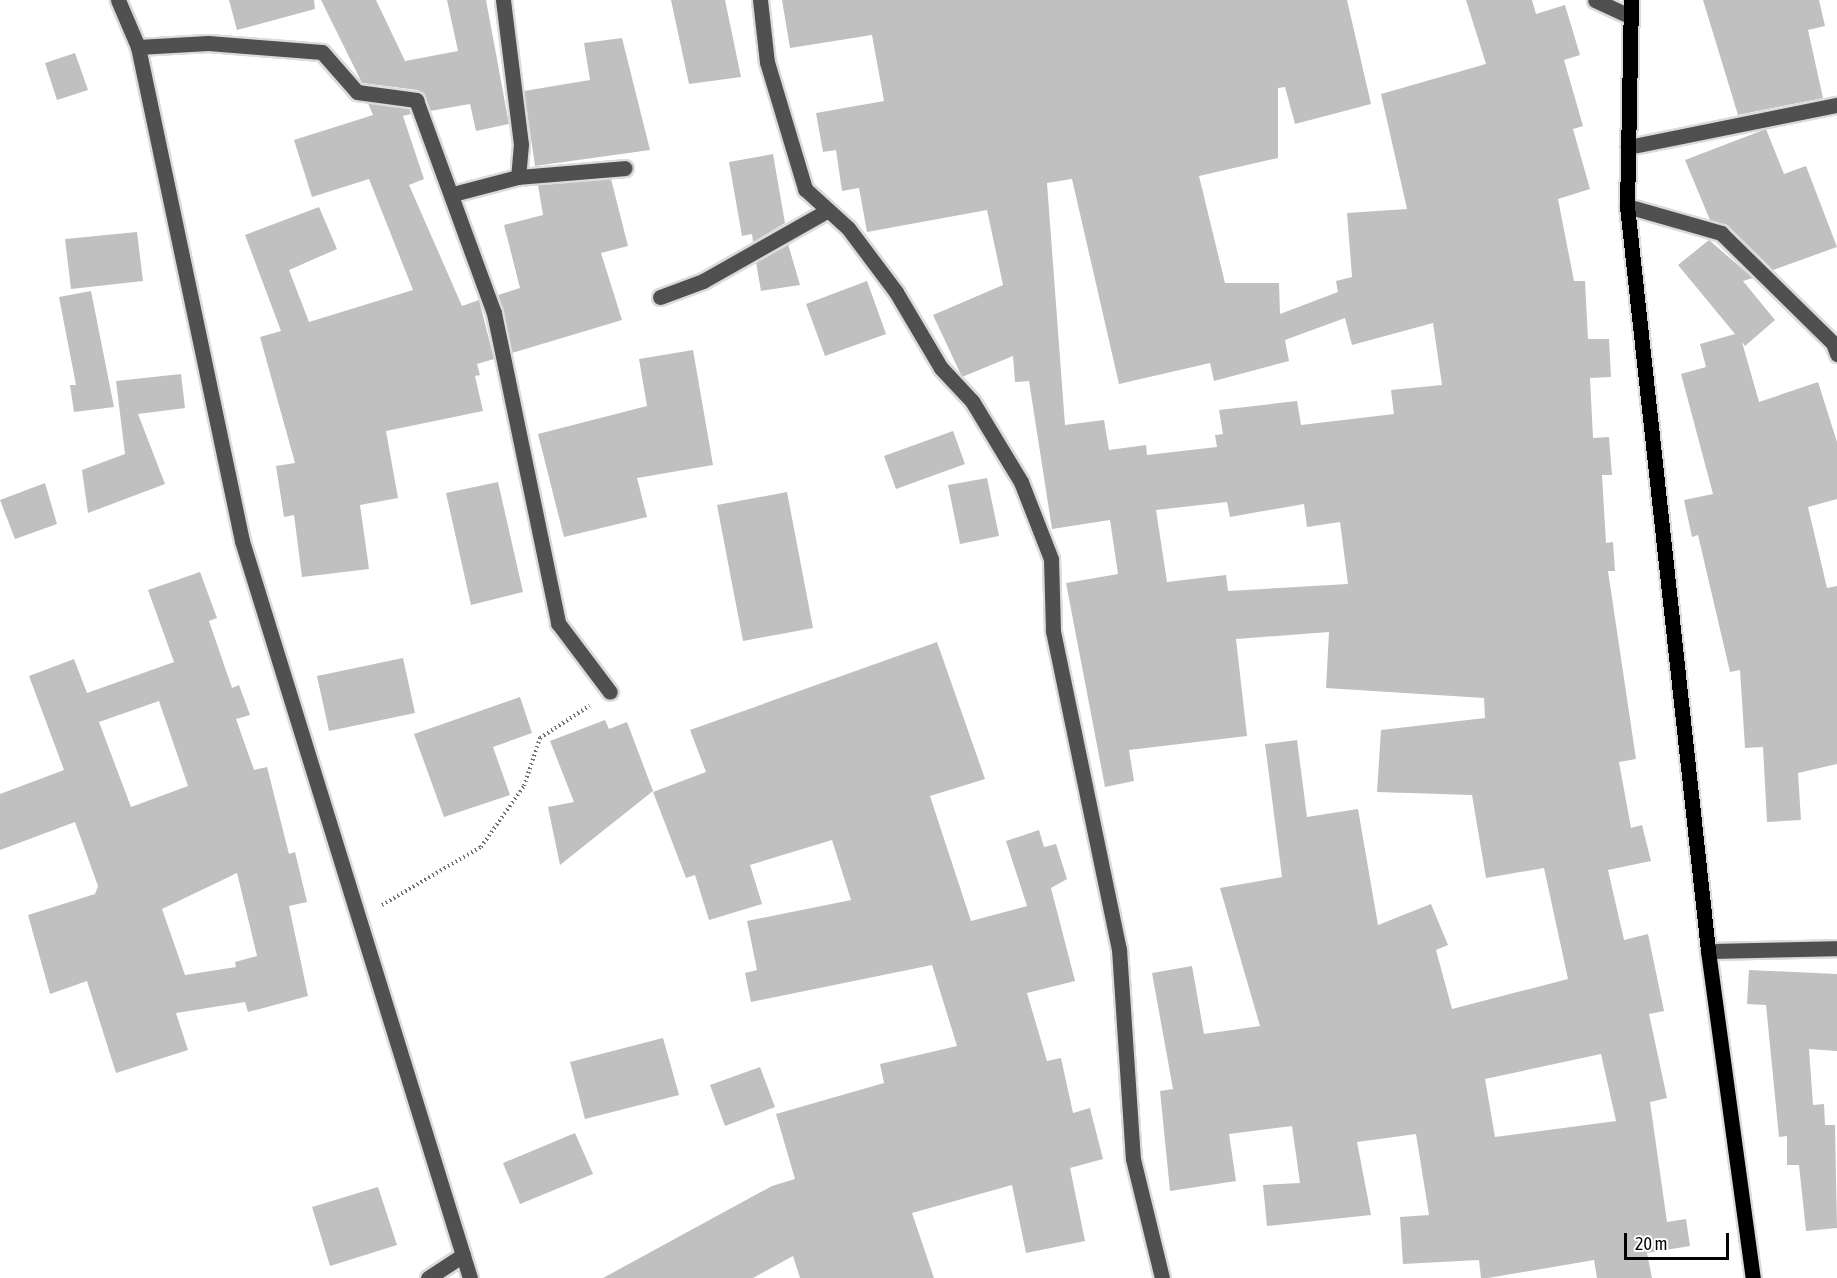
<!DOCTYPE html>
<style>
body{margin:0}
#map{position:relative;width:1837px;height:1278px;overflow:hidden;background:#fff;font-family:"Asap Condensed",sans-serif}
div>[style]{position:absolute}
.building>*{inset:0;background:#c0c0c0}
.path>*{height:4px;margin-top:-2px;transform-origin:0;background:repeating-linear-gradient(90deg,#727272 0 1.5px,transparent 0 4.5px)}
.roads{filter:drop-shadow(2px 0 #dbdbdb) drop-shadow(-2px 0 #dbdbdb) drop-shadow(0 2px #dbdbdb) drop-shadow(0 -2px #dbdbdb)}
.minor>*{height:15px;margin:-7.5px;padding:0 7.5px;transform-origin:7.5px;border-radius:7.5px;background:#505050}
.major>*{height:15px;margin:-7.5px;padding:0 7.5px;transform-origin:7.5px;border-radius:7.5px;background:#000}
span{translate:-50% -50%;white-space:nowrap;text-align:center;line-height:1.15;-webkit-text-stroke:5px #fff;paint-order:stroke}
.scale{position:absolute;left:1624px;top:1233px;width:105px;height:27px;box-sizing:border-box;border:3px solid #000;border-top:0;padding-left:8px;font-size:18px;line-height:21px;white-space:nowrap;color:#000;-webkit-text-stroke:4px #fff;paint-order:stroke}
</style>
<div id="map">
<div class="building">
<i style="clip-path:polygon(229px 0,314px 0,315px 9px,237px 30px)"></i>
<i style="clip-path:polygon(321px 0,376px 0,405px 61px,458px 51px,447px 0,486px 0,509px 124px,476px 131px,470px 104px,430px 111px,418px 90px,362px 83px)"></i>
<i style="clip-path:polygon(671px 0,725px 0,741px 77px,689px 84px)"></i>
<i style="clip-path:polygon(evenodd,782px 0,1347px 0,1371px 104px,1295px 124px,1285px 87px,1278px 88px,1278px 158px,1199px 176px,1225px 283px,1279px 283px,1280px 314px,1338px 292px,1336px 281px,1352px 277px,1347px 213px,1407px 209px,1381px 94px,1486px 64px,1466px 0,1532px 0,1536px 14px,1565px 5px,1580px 55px,1564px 60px,1583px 126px,1573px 129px,1590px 189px,1558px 199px,1574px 281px,1585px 281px,1588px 339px,1609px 339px,1611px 377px,1590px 378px,1593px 438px,1609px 437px,1612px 475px,1602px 475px,1606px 543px,1613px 542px,1615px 571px,1608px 571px,1636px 759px,1619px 762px,1631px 828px,1642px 825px,1651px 861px,1608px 870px,1624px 940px,1648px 934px,1664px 1011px,1649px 1014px,1667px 1098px,1650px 1102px,1667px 1222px,1686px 1219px,1690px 1246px,1647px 1253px,1652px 1278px,1597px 1278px,1594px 1260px,1488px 1278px,1481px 1278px,1479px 1260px,1403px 1264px,1400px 1217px,1429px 1215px,1416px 1134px,1357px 1142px,1371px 1215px,1267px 1226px,1263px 1185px,1300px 1183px,1292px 1126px,1229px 1134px,1236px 1181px,1170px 1191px,1160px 1091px,1173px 1089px,1152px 973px,1192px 966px,1204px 1034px,1260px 1026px,1220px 888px,1282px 877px,1265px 744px,1297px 740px,1307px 817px,1358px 809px,1378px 925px,1431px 904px,1448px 945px,1436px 950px,1452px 1009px,1568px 979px,1544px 868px,1486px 878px,1472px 795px,1377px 792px,1381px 730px,1485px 718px,1484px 698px,1326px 688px,1329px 632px,1236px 639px,1247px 736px,1129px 750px,1134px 781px,1105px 787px,1066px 583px,1118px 574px,1110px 520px,1052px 529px,1029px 381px,1015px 382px,1013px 356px,962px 377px,933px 315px,1003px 285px,987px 210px,867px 232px,859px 188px,842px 191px,836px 150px,823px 152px,816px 113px,884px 101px,872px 35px,790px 48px,782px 0,1072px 179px,1119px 384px,1210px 363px,1214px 381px,1289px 361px,1285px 340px,1345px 318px,1352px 345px,1433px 323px,1442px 385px,1391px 390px,1394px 414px,1301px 425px,1297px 401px,1219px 410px,1223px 434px,1215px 435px,1217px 447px,1147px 455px,1146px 445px,1109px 450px,1104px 420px,1065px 425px,1047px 183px,1072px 179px,782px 0,1227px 502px,1230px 517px,1304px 504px,1307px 527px,1340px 522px,1348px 584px,1228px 591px,1226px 575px,1167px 582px,1156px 510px,1227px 502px,782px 0,1601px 1054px,1616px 1121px,1495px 1137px,1485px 1079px,1601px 1054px)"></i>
<i style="clip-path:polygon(1703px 0,1819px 0,1825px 26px,1808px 30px,1823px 98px,1738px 115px)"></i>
<i style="clip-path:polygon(622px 38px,650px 150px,535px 166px,524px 91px,590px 80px,584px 43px)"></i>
<i style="clip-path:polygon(75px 53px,88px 90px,57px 100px,45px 63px)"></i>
<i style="clip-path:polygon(368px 103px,409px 109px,411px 114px,403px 116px,424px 179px,409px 185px,462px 306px,479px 300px,494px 359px,477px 364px,480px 375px,475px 376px,483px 411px,386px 431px,398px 498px,360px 505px,369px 569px,302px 577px,294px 515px,284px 517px,276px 466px,295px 463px,260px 337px,281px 331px,245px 235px,319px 207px,337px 249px,289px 270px,309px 322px,413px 290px,369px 179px,312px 197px,294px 140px,373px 115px)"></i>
<i style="clip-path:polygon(1766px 129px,1784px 174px,1806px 166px,1837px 247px,1773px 270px,1728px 226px,1710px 220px,1685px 160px)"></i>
<i style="clip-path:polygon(773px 154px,785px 223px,753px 242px,752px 234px,742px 236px,729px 162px)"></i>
<i style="clip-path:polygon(611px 179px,628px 246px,601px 253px,622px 320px,512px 353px,498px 295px,520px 288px,504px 225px,543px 215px,538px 185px)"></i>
<i style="clip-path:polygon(137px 232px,143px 281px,71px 289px,65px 239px)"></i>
<i style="clip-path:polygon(1709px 240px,1753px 278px,1743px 281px,1775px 320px,1745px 346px,1742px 342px,1759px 402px,1818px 382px,1837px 442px,1837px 499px,1808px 507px,1827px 588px,1837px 586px,1837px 764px,1798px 773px,1801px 820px,1767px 822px,1763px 747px,1745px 748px,1740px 670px,1730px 672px,1698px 535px,1692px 537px,1684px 500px,1713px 494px,1681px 374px,1706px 367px,1700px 344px,1735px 334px,1678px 265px)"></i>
<i style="clip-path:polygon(788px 244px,800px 285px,761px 291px,756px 262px)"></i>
<i style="clip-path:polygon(867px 281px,886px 334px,825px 356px,806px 304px)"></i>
<i style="clip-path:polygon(91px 291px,114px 407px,74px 412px,70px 385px,76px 385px,59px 297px)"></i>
<i style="clip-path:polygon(693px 350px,713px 465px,637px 478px,647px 517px,564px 537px,538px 434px,647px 406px,639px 359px)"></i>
<i style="clip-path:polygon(181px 374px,185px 408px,138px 414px,165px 484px,88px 513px,82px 470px,125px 454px,116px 381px)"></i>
<i style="clip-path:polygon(953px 431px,965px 464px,896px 489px,884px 456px)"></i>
<i style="clip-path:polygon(987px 478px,999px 536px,960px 544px,948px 485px)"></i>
<i style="clip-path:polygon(498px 482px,523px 592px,471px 605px,446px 493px)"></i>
<i style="clip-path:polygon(45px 483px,57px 524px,15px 539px,0 500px)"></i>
<i style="clip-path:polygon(787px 492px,813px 628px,743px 641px,717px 505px)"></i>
<i style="clip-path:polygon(evenodd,200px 572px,217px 618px,209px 621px,232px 688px,239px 685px,250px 715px,236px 719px,254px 770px,267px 767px,289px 854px,295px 852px,307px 902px,289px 906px,308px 996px,248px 1012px,245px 1002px,176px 1013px,188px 1050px,116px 1073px,87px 981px,50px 994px,28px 915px,95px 894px,98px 886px,75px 822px,0 850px,0 794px,64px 770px,29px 676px,74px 659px,87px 693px,174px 662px,148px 590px,200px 572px,159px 701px,188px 786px,131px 807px,99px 722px,159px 701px,200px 572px,237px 873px,257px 956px,235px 962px,236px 967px,185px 975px,162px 909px,237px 873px)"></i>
<i style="clip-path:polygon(937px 642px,985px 779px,930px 796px,971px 921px,1027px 906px,1006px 841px,1039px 830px,1044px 847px,1056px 844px,1067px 879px,1051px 888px,1075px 981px,1027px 993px,1047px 1061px,1061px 1058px,1073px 1113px,1090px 1108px,1103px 1159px,1070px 1168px,1085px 1241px,1026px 1253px,1012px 1185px,912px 1213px,934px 1278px,800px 1278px,793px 1256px,753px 1278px,603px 1278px,772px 1186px,795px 1179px,776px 1114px,884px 1083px,880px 1064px,957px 1046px,932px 965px,751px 1002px,745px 973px,757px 970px,747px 921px,851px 900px,832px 840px,750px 865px,762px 904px,709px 920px,695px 875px,686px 878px,653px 792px,706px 772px,690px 730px)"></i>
<i style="clip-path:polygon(403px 658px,415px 713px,329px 731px,317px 676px)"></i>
<i style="clip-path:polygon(520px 697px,532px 733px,493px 747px,510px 795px,444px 817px,414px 734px)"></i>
<i style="clip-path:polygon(605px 720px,609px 729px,627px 722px,653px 791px,560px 865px,548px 807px,574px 802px,550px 741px)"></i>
<i style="clip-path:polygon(1749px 970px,1837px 974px,1837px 1051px,1809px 1049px,1813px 1105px,1824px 1104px,1825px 1125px,1835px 1125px,1837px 1228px,1806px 1231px,1799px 1165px,1787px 1165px,1787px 1136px,1779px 1137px,1766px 1005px,1747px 1004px)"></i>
<i style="clip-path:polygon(663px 1038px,679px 1095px,585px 1119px,570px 1062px)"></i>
<i style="clip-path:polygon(760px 1067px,775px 1107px,725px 1126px,710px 1085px)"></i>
<i style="clip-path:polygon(575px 1133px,593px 1174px,520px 1204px,503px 1163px)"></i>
<i style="clip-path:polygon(378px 1187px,397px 1245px,330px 1266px,312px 1207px)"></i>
</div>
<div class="path">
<i style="left:382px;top:905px;width:115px;rotate:-30.4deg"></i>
<i style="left:481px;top:847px;width:75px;rotate:-54.8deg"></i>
<i style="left:524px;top:786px;width:51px;rotate:-71.6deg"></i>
<i style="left:540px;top:738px;width:59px;rotate:-33.1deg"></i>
</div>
<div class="roads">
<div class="minor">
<i style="left:118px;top:0;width:51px;rotate:66.9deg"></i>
<i style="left:138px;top:47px;width:505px;rotate:78.11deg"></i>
<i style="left:242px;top:541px;width:771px;rotate:72.81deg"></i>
<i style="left:503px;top:0;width:145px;rotate:82.9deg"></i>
<i style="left:521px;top:144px;width:33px;rotate:95deg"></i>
<i style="left:760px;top:0;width:62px;rotate:83.6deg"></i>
<i style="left:767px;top:62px;width:133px;rotate:73.3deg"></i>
<i style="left:805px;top:189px;width:58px;rotate:42.2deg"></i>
<i style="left:848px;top:228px;width:80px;rotate:53.1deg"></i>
<i style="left:896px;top:292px;width:88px;rotate:59.4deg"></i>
<i style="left:941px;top:368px;width:45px;rotate:46.8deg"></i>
<i style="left:972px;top:401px;width:95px;rotate:58.8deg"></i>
<i style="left:1021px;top:482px;width:83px;rotate:68.7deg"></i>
<i style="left:1051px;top:559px;width:72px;rotate:88.4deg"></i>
<i style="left:1053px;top:631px;width:325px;rotate:78.3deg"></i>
<i style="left:1119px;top:949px;width:210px;rotate:86.2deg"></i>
<i style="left:1133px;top:1159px;width:122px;rotate:76.3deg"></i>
<i style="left:1595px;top:0;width:38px;rotate:25deg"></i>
<i style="left:138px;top:47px;width:70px;rotate:-3.3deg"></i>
<i style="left:208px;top:43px;width:114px;rotate:4.5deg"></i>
<i style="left:322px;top:52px;width:53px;rotate:48.8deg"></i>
<i style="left:357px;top:92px;width:60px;rotate:7.7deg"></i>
<i style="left:416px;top:100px;width:227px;rotate:69.9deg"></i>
<i style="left:494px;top:313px;width:317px;rotate:78.3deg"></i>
<i style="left:558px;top:623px;width:86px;rotate:53deg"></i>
<i style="left:1628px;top:147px;width:213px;rotate:-11.4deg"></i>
<i style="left:453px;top:194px;width:67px;rotate:-14.7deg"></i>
<i style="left:518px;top:177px;width:107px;rotate:-4.8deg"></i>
<i style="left:1627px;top:206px;width:98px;rotate:16deg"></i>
<i style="left:1721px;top:233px;width:157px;rotate:44.5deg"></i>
<i style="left:1833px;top:343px;width:12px;rotate:70deg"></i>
<i style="left:660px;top:297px;width:46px;rotate:-20.4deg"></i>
<i style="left:703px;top:281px;width:140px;rotate:-29.5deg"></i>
<i style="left:1708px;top:951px;width:129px;rotate:-1.3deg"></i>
<i style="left:428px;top:1278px;width:42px;rotate:-33.3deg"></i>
</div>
<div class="major">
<i style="left:1631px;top:0;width:206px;rotate:91.1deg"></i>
<i style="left:1627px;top:206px;width:749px;rotate:83.79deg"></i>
<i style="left:1708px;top:951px;width:330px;rotate:82.2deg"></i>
</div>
</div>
<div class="scale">20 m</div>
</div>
